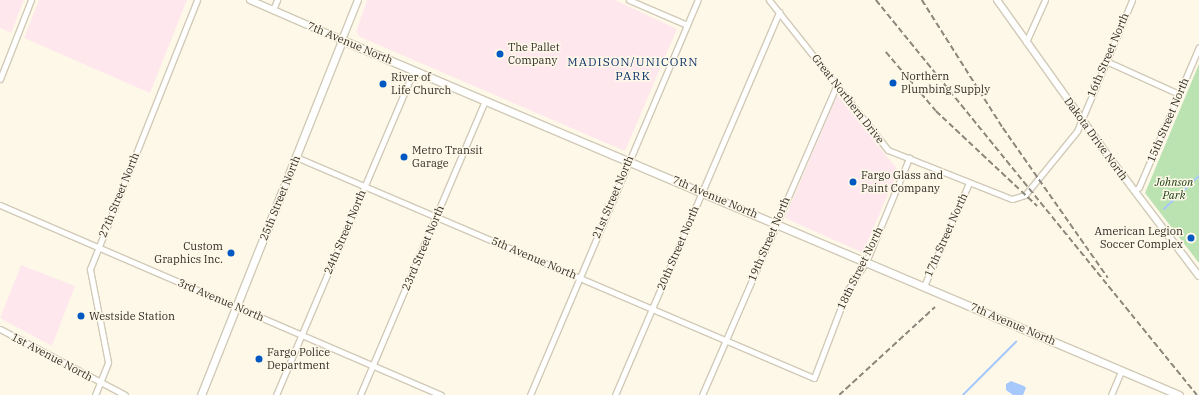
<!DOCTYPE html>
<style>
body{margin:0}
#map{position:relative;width:1199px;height:395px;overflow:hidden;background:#fef8e9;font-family:"IBM Plex Serif",serif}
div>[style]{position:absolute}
.industrial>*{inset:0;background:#fee8ed}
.green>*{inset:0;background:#bae3b1}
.water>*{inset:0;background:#a6c8fb}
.stream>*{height:1.5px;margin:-0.75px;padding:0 0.75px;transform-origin:0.75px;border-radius:0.75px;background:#a6c8fb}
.roads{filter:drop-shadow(1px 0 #d1cab7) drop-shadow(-1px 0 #d1cab7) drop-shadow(0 1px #d1cab7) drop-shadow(0 -1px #d1cab7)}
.minor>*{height:5px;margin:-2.5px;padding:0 2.5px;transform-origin:2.5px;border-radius:2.5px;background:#fff}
.tertiary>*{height:6px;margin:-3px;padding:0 3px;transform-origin:3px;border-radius:3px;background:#fff}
.secondary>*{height:7px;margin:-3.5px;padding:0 3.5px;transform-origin:3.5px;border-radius:3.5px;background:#fff}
.rail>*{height:1.5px;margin-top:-0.75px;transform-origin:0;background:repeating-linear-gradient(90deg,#8b877c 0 6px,transparent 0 9px)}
.dots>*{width:11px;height:11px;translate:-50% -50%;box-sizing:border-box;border:2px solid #fef8e9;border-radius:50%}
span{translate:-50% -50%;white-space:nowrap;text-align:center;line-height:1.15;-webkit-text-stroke:3px #fef8e9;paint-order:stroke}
.street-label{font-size:11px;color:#312f27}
.poi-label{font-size:11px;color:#312f27}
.left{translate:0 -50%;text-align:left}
.right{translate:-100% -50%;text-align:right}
.park-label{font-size:11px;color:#113907;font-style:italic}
.neighbourhood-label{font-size:12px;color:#12376b;letter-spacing:1px}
</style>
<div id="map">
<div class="industrial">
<i style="clip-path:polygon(0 0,24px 0,11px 33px,0 28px)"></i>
<i style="clip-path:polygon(39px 0,187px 0,150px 93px,24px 38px)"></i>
<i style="clip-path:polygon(367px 0,615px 0,677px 29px,625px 151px,360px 37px,356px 32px)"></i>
<i style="clip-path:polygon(837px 95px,898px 170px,863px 253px,785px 218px)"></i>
<i style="clip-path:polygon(21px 265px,75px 286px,52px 346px,0 318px)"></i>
</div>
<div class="green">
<i style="clip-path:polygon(1199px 64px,1199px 263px,1145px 193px)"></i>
</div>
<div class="water">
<i style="clip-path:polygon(1011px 381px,1024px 386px,1026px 388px,1023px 395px,1013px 395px,1006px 390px,1006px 384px)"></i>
</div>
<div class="stream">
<i style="left:1164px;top:209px;width:48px;rotate:-43.3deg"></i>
<i style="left:963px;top:395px;width:75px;rotate:-45deg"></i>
</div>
<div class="roads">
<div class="minor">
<i style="left:629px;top:0;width:63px;rotate:23.3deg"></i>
<i style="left:769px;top:0;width:191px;rotate:51.6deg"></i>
<i style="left:888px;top:150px;width:133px;rotate:21.6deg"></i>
<i style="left:1012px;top:199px;width:14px;rotate:-17deg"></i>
<i style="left:1025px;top:195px;width:82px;rotate:-50.9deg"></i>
<i style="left:1077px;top:131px;width:142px;rotate:-67.2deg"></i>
<i style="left:273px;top:10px;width:11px;rotate:-68deg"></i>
<i style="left:1026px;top:42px;width:46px;rotate:-65.7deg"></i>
<i style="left:1106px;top:61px;width:80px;rotate:24.3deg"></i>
<i style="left:0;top:79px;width:85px;rotate:-68.6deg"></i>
<i style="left:296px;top:157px;width:563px;rotate:23.11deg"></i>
<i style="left:814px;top:378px;width:93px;rotate:-69.2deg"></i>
<i style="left:847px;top:291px;width:35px;rotate:-57deg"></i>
<i style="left:866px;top:262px;width:113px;rotate:-67.5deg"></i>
<i style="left:1135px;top:191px;width:6px;rotate:-45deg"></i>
<i style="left:1139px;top:187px;width:152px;rotate:-66.8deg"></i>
<i style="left:0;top:205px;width:480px;rotate:23.3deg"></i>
<i style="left:924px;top:286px;width:112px;rotate:-66.4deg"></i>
<i style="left:0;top:329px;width:141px;rotate:27.8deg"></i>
<i style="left:95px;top:395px;width:35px;rotate:-68deg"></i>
<i style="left:108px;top:362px;width:95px;rotate:-101deg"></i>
<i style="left:90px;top:269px;width:289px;rotate:-68.3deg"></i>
<i style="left:276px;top:395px;width:353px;rotate:-67deg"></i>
<i style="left:360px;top:395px;width:320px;rotate:-67deg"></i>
<i style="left:530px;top:395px;width:429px;rotate:-67deg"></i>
<i style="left:615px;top:395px;width:417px;rotate:-66.8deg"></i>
<i style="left:702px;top:395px;width:339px;rotate:-66.5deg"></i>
<i style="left:1111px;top:395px;width:26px;rotate:-67deg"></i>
</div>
<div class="tertiary">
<i style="left:250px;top:0;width:100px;rotate:23.5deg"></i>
<i style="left:342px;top:40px;width:43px;rotate:-68.2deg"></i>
<i style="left:997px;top:0;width:198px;rotate:54.5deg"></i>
<i style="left:1112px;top:161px;width:144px;rotate:52.9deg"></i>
</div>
<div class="secondary">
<i style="left:201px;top:395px;width:382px;rotate:-68.3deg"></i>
<i style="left:342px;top:40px;width:909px;rotate:22.98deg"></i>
</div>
</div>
<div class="rail">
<i style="left:876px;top:0;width:509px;rotate:50.9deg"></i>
<i style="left:922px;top:0;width:151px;rotate:57.7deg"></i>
<i style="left:1003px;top:128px;width:183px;rotate:55deg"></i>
<i style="left:886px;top:52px;width:77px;rotate:49.7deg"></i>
<i style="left:936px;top:111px;width:139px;rotate:43.2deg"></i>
<i style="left:839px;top:395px;width:130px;rotate:-42.5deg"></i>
</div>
<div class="dots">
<i style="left:500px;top:54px;background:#0059c2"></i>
<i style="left:893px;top:83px;background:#0059c2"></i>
<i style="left:383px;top:84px;background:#0059c2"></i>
<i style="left:404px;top:157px;background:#0059c2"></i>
<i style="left:853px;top:182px;background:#0059c2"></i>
<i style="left:1191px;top:238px;background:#0059c2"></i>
<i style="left:231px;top:253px;background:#0059c2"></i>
<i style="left:81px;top:316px;background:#0059c2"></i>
<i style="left:259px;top:359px;background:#0059c2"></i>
</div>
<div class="street-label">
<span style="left:350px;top:43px;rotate:23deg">7th Avenue North</span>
<span style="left:1108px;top:55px;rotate:-67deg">16th Street North</span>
<span style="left:848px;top:99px;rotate:52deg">Great Northern Drive</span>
<span style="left:1168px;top:120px;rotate:-67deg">15th Street North</span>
<span style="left:1096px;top:139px;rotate:54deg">Dakota Drive North</span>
<span style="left:119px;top:195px;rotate:-68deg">27th Street North</span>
<span style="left:613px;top:197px;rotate:-67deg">21st Street North</span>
<span style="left:715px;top:197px;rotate:23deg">7th Avenue North</span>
<span style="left:280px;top:198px;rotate:-68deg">25th Street North</span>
<span style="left:345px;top:232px;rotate:-67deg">24th Street North</span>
<span style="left:946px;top:235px;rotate:-66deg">17th Street North</span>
<span style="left:769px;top:239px;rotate:-67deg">19th Street North</span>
<span style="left:423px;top:248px;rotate:-67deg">23rd Street North</span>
<span style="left:678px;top:248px;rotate:-67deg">20th Street North</span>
<span style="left:534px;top:258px;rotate:23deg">5th Avenue North</span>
<span style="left:860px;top:268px;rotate:-64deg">18th Street North</span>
<span style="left:221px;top:300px;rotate:23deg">3rd Avenue North</span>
<span style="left:1013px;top:324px;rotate:23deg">7th Avenue North</span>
<span style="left:52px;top:357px;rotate:28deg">1st Avenue North</span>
</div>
<div class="poi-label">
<span class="left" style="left:508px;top:54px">The Pallet<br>Company</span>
<span class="left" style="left:901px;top:83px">Northern<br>Plumbing Supply</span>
<span class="left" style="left:391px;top:84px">River of<br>Life Church</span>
<span class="left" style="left:412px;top:157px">Metro Transit<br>Garage</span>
<span class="left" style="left:861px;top:182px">Fargo Glass and<br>Paint Company</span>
<span class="right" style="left:1183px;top:238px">American Legion<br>Soccer Complex</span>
<span class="right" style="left:223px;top:253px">Custom<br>Graphics Inc.</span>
<span class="left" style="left:89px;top:316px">Westside Station</span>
<span class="left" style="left:267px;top:359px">Fargo Police<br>Department</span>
</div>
<div class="park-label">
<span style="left:1174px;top:189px">Johnson<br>Park</span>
</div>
<div class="neighbourhood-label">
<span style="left:633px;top:69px">MADISON/UNICORN<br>PARK</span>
</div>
</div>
